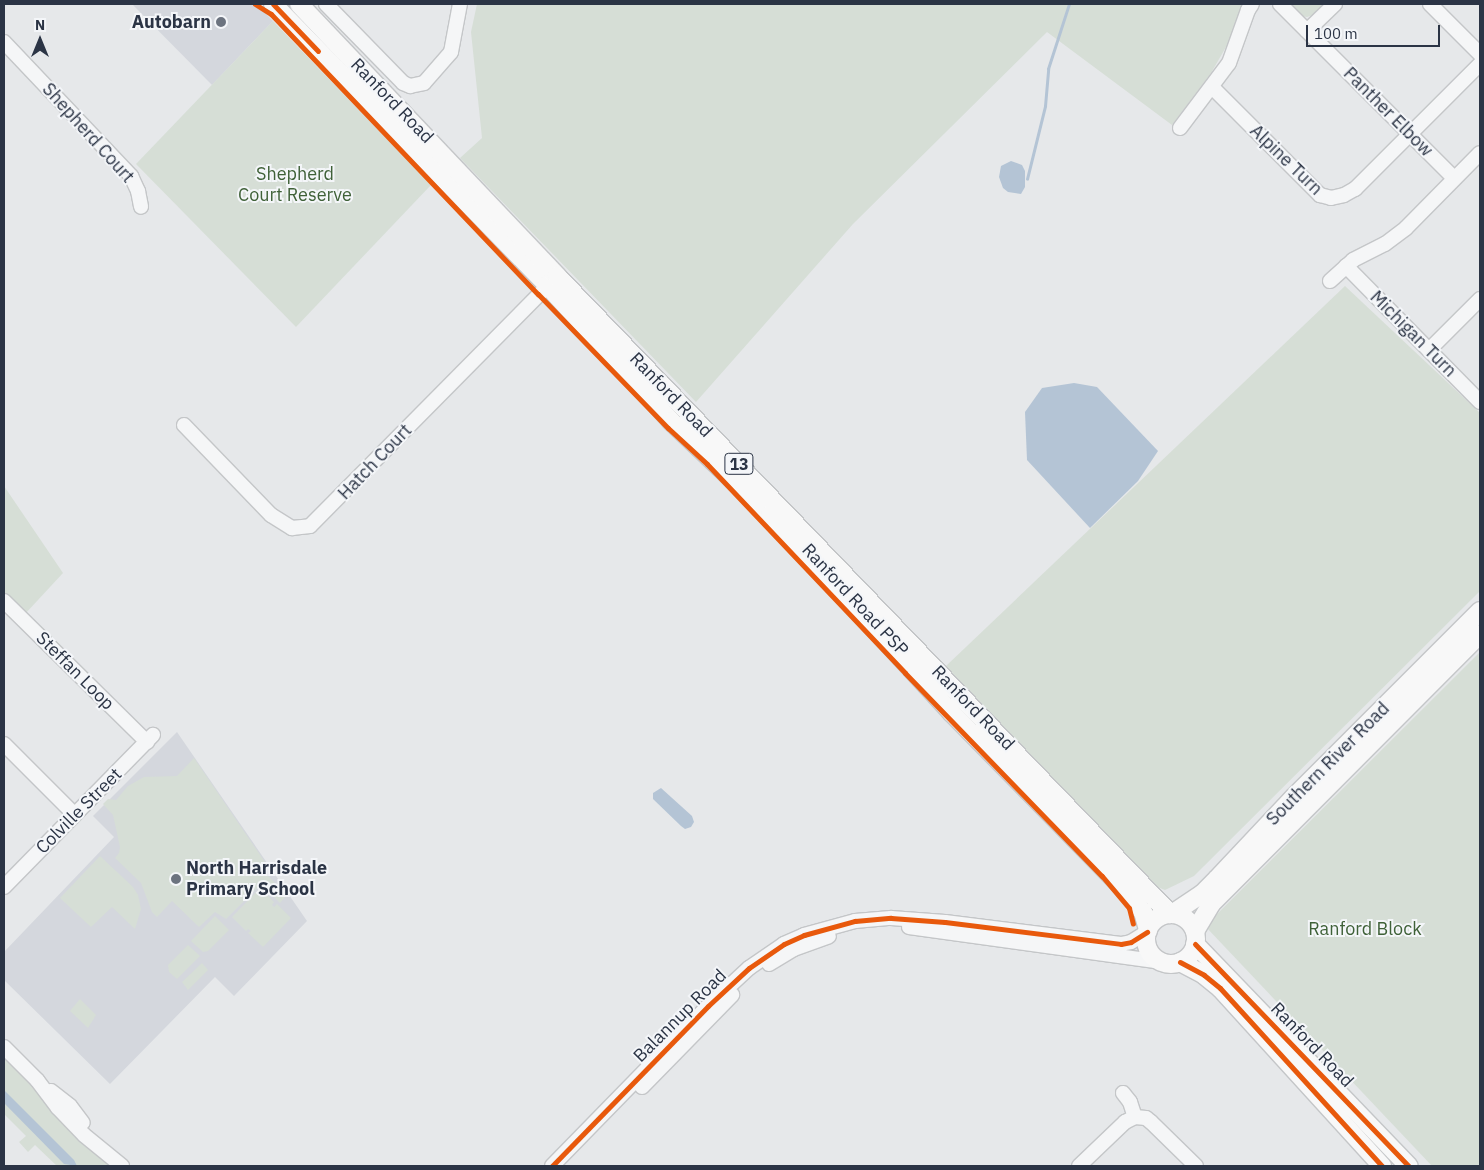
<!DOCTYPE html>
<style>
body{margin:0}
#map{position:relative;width:1484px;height:1170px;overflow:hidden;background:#e6e8ea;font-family:"IBM Plex Sans",sans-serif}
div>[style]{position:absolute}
.built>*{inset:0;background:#d4d7dd}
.green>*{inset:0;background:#d6ded6}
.water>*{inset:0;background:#b4c4d5}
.stream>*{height:2.5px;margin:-1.25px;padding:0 1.25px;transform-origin:1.25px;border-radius:1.25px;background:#b4c4d5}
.roads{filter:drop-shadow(1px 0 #c4c6c8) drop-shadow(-1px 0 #c4c6c8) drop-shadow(0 1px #c4c6c8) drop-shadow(0 -1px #c4c6c8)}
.minor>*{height:14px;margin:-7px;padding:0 7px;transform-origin:7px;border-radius:7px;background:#f5f6f7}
.major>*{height:18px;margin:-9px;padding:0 9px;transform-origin:9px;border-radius:9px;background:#f8f8f8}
.major>.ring{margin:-9px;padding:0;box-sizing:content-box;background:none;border:18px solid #f8f8f8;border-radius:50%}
.cycleway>*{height:5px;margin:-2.5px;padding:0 2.5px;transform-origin:2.5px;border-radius:2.5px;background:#e8590c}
.dots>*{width:14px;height:14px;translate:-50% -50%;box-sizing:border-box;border:2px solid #f4f6f9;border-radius:50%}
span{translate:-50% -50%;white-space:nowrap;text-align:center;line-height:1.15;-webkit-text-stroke:4px #f4f6f9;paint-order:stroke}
.shield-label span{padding:1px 4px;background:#f4f6f9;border:1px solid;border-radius:4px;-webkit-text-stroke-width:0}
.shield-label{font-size:16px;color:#2b3445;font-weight:700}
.poi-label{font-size:18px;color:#2b3445;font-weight:700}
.right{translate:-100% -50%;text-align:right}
.left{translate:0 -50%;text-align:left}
.street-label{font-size:18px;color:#2b3445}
.park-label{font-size:18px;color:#3f6138}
.frame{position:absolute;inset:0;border:5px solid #2b3445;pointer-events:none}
.north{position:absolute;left:15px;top:15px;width:50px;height:50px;-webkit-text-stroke:4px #f4f6f9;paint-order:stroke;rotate:0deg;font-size:14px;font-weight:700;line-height:20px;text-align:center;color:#2b3445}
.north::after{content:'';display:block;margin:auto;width:18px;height:22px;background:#2b3445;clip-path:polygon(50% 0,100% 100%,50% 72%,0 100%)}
.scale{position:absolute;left:1306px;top:25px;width:134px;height:22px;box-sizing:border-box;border:2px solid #2b3445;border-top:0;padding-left:6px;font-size:15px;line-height:18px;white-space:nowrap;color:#2b3445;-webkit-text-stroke:4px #f4f6f9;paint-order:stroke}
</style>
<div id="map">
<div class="built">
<i style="clip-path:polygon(132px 4px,256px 4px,273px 21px,212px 85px)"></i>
<i style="clip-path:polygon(177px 732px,307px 921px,234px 996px,215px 977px,110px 1084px,4px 980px,4px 952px,114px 837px,93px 816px)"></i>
</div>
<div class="green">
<i style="clip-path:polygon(477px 4px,1243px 4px,1230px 40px,1211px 73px,1172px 125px,1047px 32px,853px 224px,696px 402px,460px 158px,482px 138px,471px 32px)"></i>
<i style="clip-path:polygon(1287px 4px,1326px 4px,1313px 15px,1307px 17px,1301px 16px)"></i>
<i style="clip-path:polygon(273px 21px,431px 185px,296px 327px,136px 164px)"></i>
<i style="clip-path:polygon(1345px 286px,1480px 413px,1480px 591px,1194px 876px,1165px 890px,1150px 884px,946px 666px)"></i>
<i style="clip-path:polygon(4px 486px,63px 573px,25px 614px,4px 594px)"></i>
<i style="clip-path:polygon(1480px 652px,1480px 1166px,1432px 1166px,1205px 926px)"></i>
<i style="clip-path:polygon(194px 758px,267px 865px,262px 870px,287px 895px,280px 903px,261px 884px,226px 919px,215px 912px,199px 927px,172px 901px,157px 917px,152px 912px,141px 883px,115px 858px,119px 853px,120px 847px,113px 815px,103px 804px,108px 799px,116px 800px,128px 786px,144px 777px,177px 776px)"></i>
<i style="clip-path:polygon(100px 856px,133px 887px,138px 895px,141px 909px,135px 929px,112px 907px,91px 927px,60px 898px)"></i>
<i style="clip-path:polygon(260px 888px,274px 902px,272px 905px,274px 907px,277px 904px,291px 918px,263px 947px,248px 933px,251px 931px,248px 929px,246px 931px,232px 917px)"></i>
<i style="clip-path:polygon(215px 916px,229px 930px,208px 951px,203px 952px,191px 941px)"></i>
<i style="clip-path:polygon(188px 945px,200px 956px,177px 979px,169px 972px,168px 965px)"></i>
<i style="clip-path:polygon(202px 963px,208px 970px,188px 990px,182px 982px)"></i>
<i style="clip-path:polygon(80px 999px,96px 1015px,88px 1028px,70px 1011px)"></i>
<i style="clip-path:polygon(4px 1054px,116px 1166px,57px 1166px,35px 1145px,28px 1152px,19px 1142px,26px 1136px,4px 1114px)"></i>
</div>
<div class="water">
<i style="clip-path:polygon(1011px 161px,1022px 165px,1025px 171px,1025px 187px,1021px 194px,1008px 192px,1003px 188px,999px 177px,1001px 166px)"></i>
<i style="clip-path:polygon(1074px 383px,1097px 387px,1158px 451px,1138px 481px,1090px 528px,1027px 460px,1025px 412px,1042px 388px)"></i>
<i style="clip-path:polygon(661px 788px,692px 816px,694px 822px,691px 827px,685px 829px,681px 826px,653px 799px,653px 793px)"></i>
<i style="clip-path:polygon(4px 1090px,74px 1160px,77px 1166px,64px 1164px,4px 1103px)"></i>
</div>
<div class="stream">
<i style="left:1027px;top:179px;width:75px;rotate:-76.1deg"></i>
<i style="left:1045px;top:106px;width:37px;rotate:-85deg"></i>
<i style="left:1048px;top:69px;width:68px;rotate:-72.1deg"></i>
</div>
<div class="roads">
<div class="minor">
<i style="left:326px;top:4px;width:110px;rotate:45.7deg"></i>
<i style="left:403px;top:83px;width:8px;rotate:23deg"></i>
<i style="left:410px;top:86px;width:14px;rotate:-12deg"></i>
<i style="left:424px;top:83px;width:41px;rotate:-48.9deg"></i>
<i style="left:451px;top:52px;width:49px;rotate:-79.4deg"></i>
<i style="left:1280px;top:4px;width:246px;rotate:45deg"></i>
<i style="left:1430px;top:4px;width:71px;rotate:45deg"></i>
<i style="left:1307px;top:31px;width:39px;rotate:-44deg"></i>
<i style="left:4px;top:42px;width:185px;rotate:46.5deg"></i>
<i style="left:131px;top:176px;width:17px;rotate:65deg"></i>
<i style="left:138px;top:191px;width:16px;rotate:79deg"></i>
<i style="left:1212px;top:87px;width:153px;rotate:45deg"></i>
<i style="left:1320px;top:195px;width:11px;rotate:15deg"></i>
<i style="left:1331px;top:198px;width:13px;rotate:-13deg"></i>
<i style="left:1344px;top:195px;width:13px;rotate:-29deg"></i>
<i style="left:1355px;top:189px;width:177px;rotate:-45deg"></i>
<i style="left:1180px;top:128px;width:81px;rotate:-53deg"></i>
<i style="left:1229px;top:63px;width:56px;rotate:-70.3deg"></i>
<i style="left:1248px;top:10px;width:7px;rotate:-56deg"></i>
<i style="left:1346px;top:266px;width:191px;rotate:45.4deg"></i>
<i style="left:1330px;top:281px;width:31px;rotate:-42deg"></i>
<i style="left:1353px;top:260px;width:36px;rotate:-27deg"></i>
<i style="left:1385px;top:244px;width:26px;rotate:-37deg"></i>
<i style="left:1406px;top:228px;width:105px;rotate:-45.4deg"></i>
<i style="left:1429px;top:350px;width:72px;rotate:-45deg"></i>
<i style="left:184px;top:425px;width:125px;rotate:46deg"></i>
<i style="left:271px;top:515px;width:25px;rotate:32deg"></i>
<i style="left:292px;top:528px;width:18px;rotate:-6deg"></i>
<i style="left:310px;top:526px;width:349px;rotate:-45.3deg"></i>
<i style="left:4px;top:601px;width:201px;rotate:44.6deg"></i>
<i style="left:4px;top:744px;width:100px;rotate:45deg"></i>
<i style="left:4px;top:887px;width:213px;rotate:-45.6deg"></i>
<i style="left:909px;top:927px;width:254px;rotate:7.9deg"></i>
<i style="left:769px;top:964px;width:29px;rotate:-31deg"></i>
<i style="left:794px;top:949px;width:37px;rotate:-20deg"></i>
<i style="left:4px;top:1047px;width:47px;rotate:45deg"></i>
<i style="left:37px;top:1080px;width:35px;rotate:53deg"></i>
<i style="left:58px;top:1108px;width:37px;rotate:46deg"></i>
<i style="left:84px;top:1135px;width:49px;rotate:39.2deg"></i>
<i style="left:642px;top:1087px;width:129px;rotate:-45.6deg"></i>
<i style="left:51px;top:1091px;width:24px;rotate:38deg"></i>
<i style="left:70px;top:1106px;width:21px;rotate:53deg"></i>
<i style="left:1123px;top:1093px;width:11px;rotate:52deg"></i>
<i style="left:1130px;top:1102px;width:16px;rotate:72deg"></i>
<i style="left:552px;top:1166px;width:223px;rotate:-45.7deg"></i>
<i style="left:708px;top:1006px;width:56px;rotate:-42.8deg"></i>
<i style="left:749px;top:968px;width:42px;rotate:-34.4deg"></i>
<i style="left:784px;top:944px;width:22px;rotate:-24deg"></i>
<i style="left:804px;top:935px;width:53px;rotate:-15.4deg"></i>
<i style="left:855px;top:921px;width:36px;rotate:-5deg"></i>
<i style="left:891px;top:918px;width:54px;rotate:4.2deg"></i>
<i style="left:945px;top:922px;width:177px;rotate:7.1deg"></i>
<i style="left:1121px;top:944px;width:10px;rotate:-11deg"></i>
<i style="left:1131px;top:942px;width:19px;rotate:-32deg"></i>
<i style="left:1079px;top:1166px;width:64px;rotate:-43.7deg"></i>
<i style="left:1125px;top:1122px;width:11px;rotate:-27deg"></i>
<i style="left:1135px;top:1117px;width:11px;rotate:5deg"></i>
<i style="left:1146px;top:1118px;width:6px;rotate:39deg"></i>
<i style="left:1151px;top:1122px;width:63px;rotate:44.4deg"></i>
</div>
<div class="major">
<i style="left:273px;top:4px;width:392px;rotate:45.7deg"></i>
<i style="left:547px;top:285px;width:184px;rotate:47.6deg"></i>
<i style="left:671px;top:421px;width:137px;rotate:43.5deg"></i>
<i style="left:770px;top:515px;width:268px;rotate:47.4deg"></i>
<i style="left:951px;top:712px;width:259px;rotate:45.6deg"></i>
<i style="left:1132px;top:897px;width:19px;rotate:54deg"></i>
<i style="left:1143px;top:912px;width:19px;rotate:74deg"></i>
<i style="left:299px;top:4px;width:375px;rotate:46.5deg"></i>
<i style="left:557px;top:276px;width:885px;rotate:46.14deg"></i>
<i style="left:1172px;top:914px;width:36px;rotate:-34deg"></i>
<i style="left:1202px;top:894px;width:21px;rotate:-45deg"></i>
<i style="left:1217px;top:879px;width:112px;rotate:-46.8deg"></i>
<i style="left:1294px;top:797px;width:263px;rotate:-45deg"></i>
<i class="ring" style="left:1146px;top:914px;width:32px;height:32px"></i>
<i style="left:1195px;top:931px;width:31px;rotate:-59deg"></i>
<i style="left:1211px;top:904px;width:381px;rotate:-45.1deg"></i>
<i style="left:1195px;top:944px;width:308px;rotate:46.1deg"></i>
<i style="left:1180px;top:962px;width:27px;rotate:28deg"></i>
<i style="left:1204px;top:975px;width:21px;rotate:39deg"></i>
<i style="left:1220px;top:988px;width:241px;rotate:47.7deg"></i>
</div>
</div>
<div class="cycleway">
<i style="left:255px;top:4px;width:19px;rotate:32deg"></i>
<i style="left:271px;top:14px;width:387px;rotate:46.4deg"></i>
<i style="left:538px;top:294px;width:187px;rotate:45.9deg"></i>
<i style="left:668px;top:428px;width:53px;rotate:42.7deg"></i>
<i style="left:707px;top:464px;width:288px;rotate:46.5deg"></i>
<i style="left:905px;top:673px;width:283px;rotate:45.9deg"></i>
<i style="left:1102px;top:876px;width:42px;rotate:49.8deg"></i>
<i style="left:1129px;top:908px;width:16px;rotate:76deg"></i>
<i style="left:273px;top:4px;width:65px;rotate:46.2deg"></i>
<i style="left:1195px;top:944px;width:308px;rotate:46.1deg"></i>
<i style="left:1180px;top:962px;width:27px;rotate:28deg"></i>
<i style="left:1204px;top:975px;width:21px;rotate:39deg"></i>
<i style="left:1220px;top:988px;width:241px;rotate:47.7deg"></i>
<i style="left:552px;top:1166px;width:223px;rotate:-45.7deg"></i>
<i style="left:708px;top:1006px;width:56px;rotate:-42.8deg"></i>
<i style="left:749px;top:968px;width:42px;rotate:-34.4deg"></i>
<i style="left:784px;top:944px;width:22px;rotate:-24deg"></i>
<i style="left:804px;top:935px;width:53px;rotate:-15.4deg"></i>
<i style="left:855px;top:921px;width:36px;rotate:-5deg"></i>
<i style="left:891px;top:918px;width:54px;rotate:4.2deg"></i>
<i style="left:945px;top:922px;width:177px;rotate:7.1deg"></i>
<i style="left:1121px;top:944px;width:10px;rotate:-11deg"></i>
<i style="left:1131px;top:942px;width:19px;rotate:-32deg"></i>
</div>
<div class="dots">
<i style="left:221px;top:22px;background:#6c737f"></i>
<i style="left:176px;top:879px;background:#6c737f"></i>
</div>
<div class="shield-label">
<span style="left:739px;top:464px">13</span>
</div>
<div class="poi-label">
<span class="right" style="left:211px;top:22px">Autobarn</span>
<span class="left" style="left:186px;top:879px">North Harrisdale<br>Primary School</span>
</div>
<div class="street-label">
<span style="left:392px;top:101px;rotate:46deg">Ranford Road</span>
<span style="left:1388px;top:112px;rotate:45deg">Panther Elbow</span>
<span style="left:88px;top:133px;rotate:48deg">Shepherd Court</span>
<span style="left:1286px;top:160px;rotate:44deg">Alpine Turn</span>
<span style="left:1413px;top:334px;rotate:45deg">Michigan Turn</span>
<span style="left:671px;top:395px;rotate:46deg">Ranford Road</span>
<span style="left:375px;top:462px;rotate:-46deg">Hatch Court</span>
<span style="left:855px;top:600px;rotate:47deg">Ranford Road PSP</span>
<span style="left:75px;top:671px;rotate:45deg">Steffan Loop</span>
<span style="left:973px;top:708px;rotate:46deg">Ranford Road</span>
<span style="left:1328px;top:764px;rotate:-45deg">Southern River Road</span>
<span style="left:79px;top:811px;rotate:-45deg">Colville Street</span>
<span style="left:680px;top:1016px;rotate:-45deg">Balannup Road</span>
<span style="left:1312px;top:1045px;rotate:46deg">Ranford Road</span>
</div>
<div class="park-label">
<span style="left:295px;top:185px">Shepherd<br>Court Reserve</span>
<span style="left:1365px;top:929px">Ranford Block</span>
</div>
<div class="frame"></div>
<div class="north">N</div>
<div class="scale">100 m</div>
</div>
